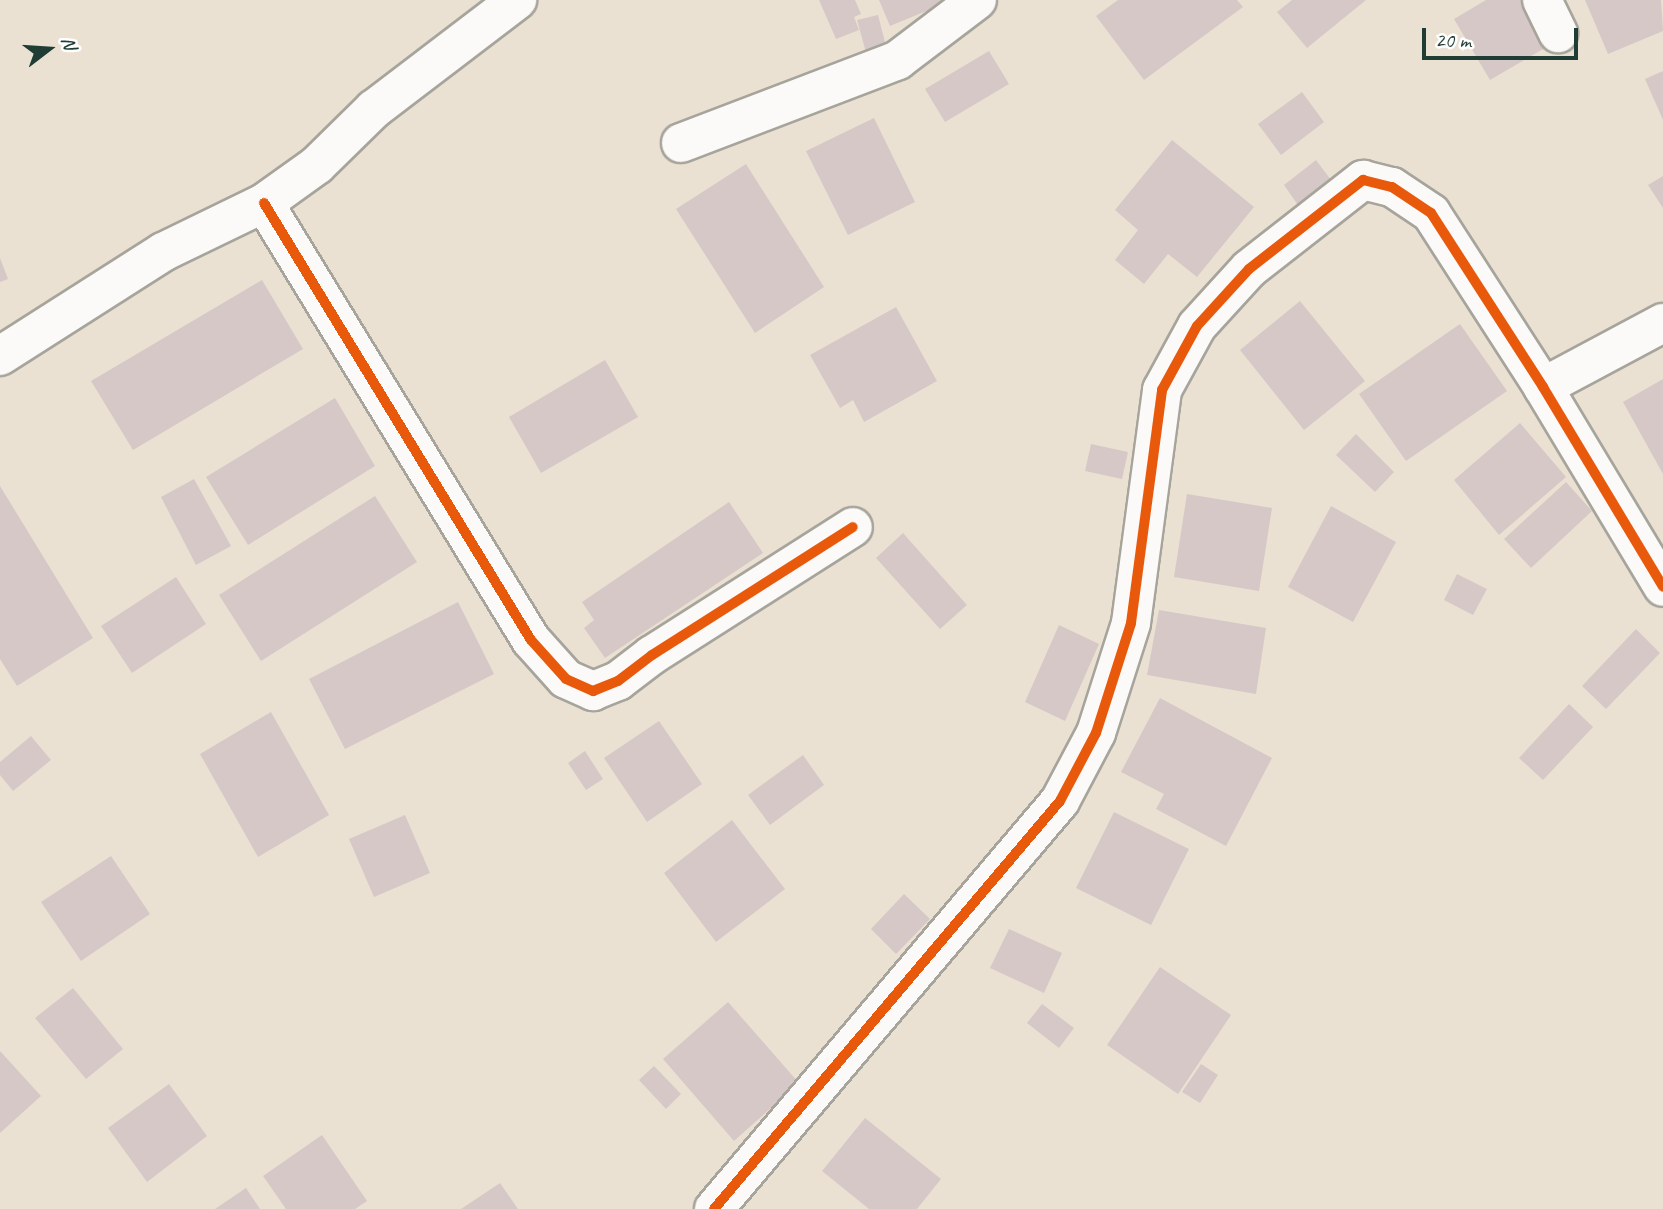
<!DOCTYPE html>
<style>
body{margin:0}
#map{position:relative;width:1663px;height:1209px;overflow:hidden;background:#eae1d3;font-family:Caveat,sans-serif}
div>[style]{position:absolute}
.building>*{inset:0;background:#d6c8c6}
.roads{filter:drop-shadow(2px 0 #a6a49b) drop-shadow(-2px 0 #a6a49b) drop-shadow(0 2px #a6a49b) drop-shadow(0 -2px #a6a49b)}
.minor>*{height:38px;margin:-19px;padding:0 19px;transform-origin:19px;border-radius:19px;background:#fcfaf8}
.cycleway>*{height:10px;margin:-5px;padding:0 5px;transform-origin:5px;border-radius:5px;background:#e8590c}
span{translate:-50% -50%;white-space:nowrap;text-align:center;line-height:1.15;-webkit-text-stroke:5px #fff;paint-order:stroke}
.north{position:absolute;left:14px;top:14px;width:70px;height:70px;-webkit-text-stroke:5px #fff;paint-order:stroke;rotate:73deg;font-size:19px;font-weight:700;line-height:28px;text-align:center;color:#1f3d34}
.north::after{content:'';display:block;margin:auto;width:24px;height:32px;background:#1f3d34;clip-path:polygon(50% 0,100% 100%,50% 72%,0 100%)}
.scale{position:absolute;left:1422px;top:28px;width:156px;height:32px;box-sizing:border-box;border:4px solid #1f3d34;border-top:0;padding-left:9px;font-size:21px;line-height:24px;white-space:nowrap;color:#1f3d34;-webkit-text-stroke:5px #fff;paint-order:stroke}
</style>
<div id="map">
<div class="building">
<i style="clip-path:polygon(819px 0,855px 0,861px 14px,854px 17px,859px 30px,836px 39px)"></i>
<i style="clip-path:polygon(879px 0,953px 0,890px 26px)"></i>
<i style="clip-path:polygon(1118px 0,1237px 0,1243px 7px,1144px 80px,1096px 16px)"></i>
<i style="clip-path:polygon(1292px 0,1366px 0,1307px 48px,1277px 12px)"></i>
<i style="clip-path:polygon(1486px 0,1524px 0,1550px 45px,1490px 80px,1454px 19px)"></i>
<i style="clip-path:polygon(1585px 0,1661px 0,1663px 31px,1608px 54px)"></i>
<i style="clip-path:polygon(878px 15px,887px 50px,867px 56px,857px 20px)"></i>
<i style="clip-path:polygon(989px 51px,1009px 84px,945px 122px,925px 89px)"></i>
<i style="clip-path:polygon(1663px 71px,1663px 120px,1645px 79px)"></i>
<i style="clip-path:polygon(1302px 92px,1324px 122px,1281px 155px,1258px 124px)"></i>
<i style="clip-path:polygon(874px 118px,915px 202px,848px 235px,806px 151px)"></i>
<i style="clip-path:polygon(1172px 140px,1254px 207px,1197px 277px,1168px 254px,1144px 284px,1115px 260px,1138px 230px,1115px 210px)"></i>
<i style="clip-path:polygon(1316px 160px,1331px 180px,1298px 205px,1284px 185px)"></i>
<i style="clip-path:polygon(746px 164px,824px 287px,755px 333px,676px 209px)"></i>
<i style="clip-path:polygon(1663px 176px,1663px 208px,1648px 185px)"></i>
<i style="clip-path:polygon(0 258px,8px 279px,0 282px)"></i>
<i style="clip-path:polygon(262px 280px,303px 349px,133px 450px,91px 381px)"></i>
<i style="clip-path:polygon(1300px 301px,1365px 381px,1304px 430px,1240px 350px)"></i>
<i style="clip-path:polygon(896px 307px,937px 381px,864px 422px,853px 400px,840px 408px,810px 355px)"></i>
<i style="clip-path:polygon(1460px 324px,1507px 391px,1406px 461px,1359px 394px)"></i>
<i style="clip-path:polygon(605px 360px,638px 417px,541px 473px,509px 417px)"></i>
<i style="clip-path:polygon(1663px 379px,1663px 474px,1623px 402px)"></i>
<i style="clip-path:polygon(335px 398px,375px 466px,248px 545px,206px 477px)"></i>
<i style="clip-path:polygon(1520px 423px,1566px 477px,1499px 535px,1454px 480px)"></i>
<i style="clip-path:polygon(1356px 434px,1394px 472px,1375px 492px,1336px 455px)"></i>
<i style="clip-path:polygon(1091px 444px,1128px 452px,1122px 479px,1085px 471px)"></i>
<i style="clip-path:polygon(194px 479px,231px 546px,196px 565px,161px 497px)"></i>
<i style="clip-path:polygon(1566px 482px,1592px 511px,1531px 568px,1504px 539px)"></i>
<i style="clip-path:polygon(0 486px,93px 638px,17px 686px,0 659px)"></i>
<i style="clip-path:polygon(1187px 494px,1272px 508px,1259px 591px,1174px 577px)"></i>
<i style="clip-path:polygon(375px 496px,417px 562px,261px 661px,219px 595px)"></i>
<i style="clip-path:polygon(729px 502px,763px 553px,605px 658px,584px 628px,594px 620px,582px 602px)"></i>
<i style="clip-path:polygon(1331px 506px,1396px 542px,1353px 622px,1288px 587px)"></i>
<i style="clip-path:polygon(903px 533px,967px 605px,940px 629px,876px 558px)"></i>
<i style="clip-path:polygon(1457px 574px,1487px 589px,1473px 615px,1444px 600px)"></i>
<i style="clip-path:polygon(176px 577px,206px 624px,132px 673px,101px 626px)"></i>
<i style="clip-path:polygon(458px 602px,494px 674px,345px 749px,309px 679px)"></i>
<i style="clip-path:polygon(1159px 610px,1266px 628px,1256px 694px,1147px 675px)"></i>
<i style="clip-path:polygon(1059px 625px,1099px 644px,1065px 721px,1025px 702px)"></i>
<i style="clip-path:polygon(1636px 629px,1660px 653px,1606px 709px,1582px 686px)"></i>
<i style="clip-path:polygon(1160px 698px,1272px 758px,1226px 846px,1156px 809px,1164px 794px,1121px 772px)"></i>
<i style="clip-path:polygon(1569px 704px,1593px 727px,1543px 780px,1519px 758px)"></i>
<i style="clip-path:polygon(271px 712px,329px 815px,258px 857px,200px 754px)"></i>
<i style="clip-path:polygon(659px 721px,702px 784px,647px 822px,604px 758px)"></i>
<i style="clip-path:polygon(31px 736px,51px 760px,13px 791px,0 775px,0 762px)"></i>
<i style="clip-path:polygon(585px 751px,603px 779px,586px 790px,568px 763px)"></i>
<i style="clip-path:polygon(803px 755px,824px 785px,770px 825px,748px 795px)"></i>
<i style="clip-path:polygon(1114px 812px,1189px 849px,1151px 925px,1076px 888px)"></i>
<i style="clip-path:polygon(405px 815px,430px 873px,374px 897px,349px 839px)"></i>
<i style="clip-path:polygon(732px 820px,785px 889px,716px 942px,664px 873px)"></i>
<i style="clip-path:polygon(111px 856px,150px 914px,81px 961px,41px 902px)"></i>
<i style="clip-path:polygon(904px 894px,930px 919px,896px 954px,871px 929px)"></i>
<i style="clip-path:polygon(1009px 929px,1062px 953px,1044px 993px,990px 968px)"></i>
<i style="clip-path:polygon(1160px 967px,1231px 1015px,1178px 1094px,1107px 1045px)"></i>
<i style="clip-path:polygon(73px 988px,123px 1049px,86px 1079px,35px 1018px)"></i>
<i style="clip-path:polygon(728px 1002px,799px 1083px,734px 1141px,663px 1059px)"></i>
<i style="clip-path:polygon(1042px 1004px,1074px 1028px,1059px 1048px,1027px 1023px)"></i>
<i style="clip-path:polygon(0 1051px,41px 1096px,0 1133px)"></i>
<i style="clip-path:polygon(1201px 1064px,1218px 1075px,1200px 1103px,1182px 1092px)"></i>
<i style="clip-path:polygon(654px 1066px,681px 1094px,666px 1109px,639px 1080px)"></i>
<i style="clip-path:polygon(169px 1084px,207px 1136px,147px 1182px,108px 1128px)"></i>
<i style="clip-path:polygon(865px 1118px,941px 1179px,917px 1209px,869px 1209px,822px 1171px)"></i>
<i style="clip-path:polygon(322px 1135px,367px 1201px,355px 1209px,286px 1209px,263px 1176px)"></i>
<i style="clip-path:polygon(500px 1183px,518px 1209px,461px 1209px)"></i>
<i style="clip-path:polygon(246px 1188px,260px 1209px,215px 1209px)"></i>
</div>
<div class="roads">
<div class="minor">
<i style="left:1542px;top:0;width:37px;rotate:64deg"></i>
<i style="left:681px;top:143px;width:232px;rotate:-20.9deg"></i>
<i style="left:898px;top:60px;width:99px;rotate:-37.2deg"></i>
<i style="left:264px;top:203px;width:512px;rotate:58.58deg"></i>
<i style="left:531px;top:640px;width:52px;rotate:48.1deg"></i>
<i style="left:566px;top:679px;width:30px;rotate:24deg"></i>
<i style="left:593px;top:691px;width:27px;rotate:-22deg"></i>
<i style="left:618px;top:681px;width:43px;rotate:-37.4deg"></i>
<i style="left:652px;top:655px;width:238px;rotate:-32.5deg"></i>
<i style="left:0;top:356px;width:193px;rotate:-32.5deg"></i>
<i style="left:163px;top:252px;width:112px;rotate:-25.9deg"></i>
<i style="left:264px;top:203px;width:65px;rotate:-35.6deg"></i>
<i style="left:317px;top:165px;width:80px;rotate:-44.5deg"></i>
<i style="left:374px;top:109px;width:180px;rotate:-37.3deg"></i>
<i style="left:1543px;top:387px;width:136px;rotate:-28.1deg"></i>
<i style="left:714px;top:1209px;width:535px;rotate:-49.7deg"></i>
<i style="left:1060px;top:801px;width:77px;rotate:-62.1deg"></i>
<i style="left:1096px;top:733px;width:115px;rotate:-72.3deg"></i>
<i style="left:1131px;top:623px;width:235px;rotate:-82.4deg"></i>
<i style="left:1162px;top:390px;width:73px;rotate:-61.3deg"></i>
<i style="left:1197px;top:326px;width:77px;rotate:-47.6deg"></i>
<i style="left:1249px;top:269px;width:145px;rotate:-38deg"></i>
<i style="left:1363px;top:180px;width:30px;rotate:14deg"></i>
<i style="left:1392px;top:187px;width:47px;rotate:33.7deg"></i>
<i style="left:1431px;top:213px;width:207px;rotate:57.2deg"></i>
<i style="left:1543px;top:387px;width:233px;rotate:59deg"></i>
</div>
</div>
<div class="cycleway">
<i style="left:264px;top:203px;width:512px;rotate:58.58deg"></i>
<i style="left:531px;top:640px;width:52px;rotate:48.1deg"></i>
<i style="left:566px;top:679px;width:30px;rotate:24deg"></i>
<i style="left:593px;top:691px;width:27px;rotate:-22deg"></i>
<i style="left:618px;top:681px;width:43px;rotate:-37.4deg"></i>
<i style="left:652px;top:655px;width:238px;rotate:-32.5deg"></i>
<i style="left:714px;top:1209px;width:535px;rotate:-49.7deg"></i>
<i style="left:1060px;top:801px;width:77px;rotate:-62.1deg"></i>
<i style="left:1096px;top:733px;width:115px;rotate:-72.3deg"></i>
<i style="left:1131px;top:623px;width:235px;rotate:-82.4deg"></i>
<i style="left:1162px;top:390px;width:73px;rotate:-61.3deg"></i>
<i style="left:1197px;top:326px;width:77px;rotate:-47.6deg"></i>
<i style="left:1249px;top:269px;width:145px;rotate:-38deg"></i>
<i style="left:1363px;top:180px;width:30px;rotate:14deg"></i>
<i style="left:1392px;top:187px;width:47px;rotate:33.7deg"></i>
<i style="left:1431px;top:213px;width:207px;rotate:57.2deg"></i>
<i style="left:1543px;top:387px;width:233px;rotate:59deg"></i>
</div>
<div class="north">N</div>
<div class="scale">20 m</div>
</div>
